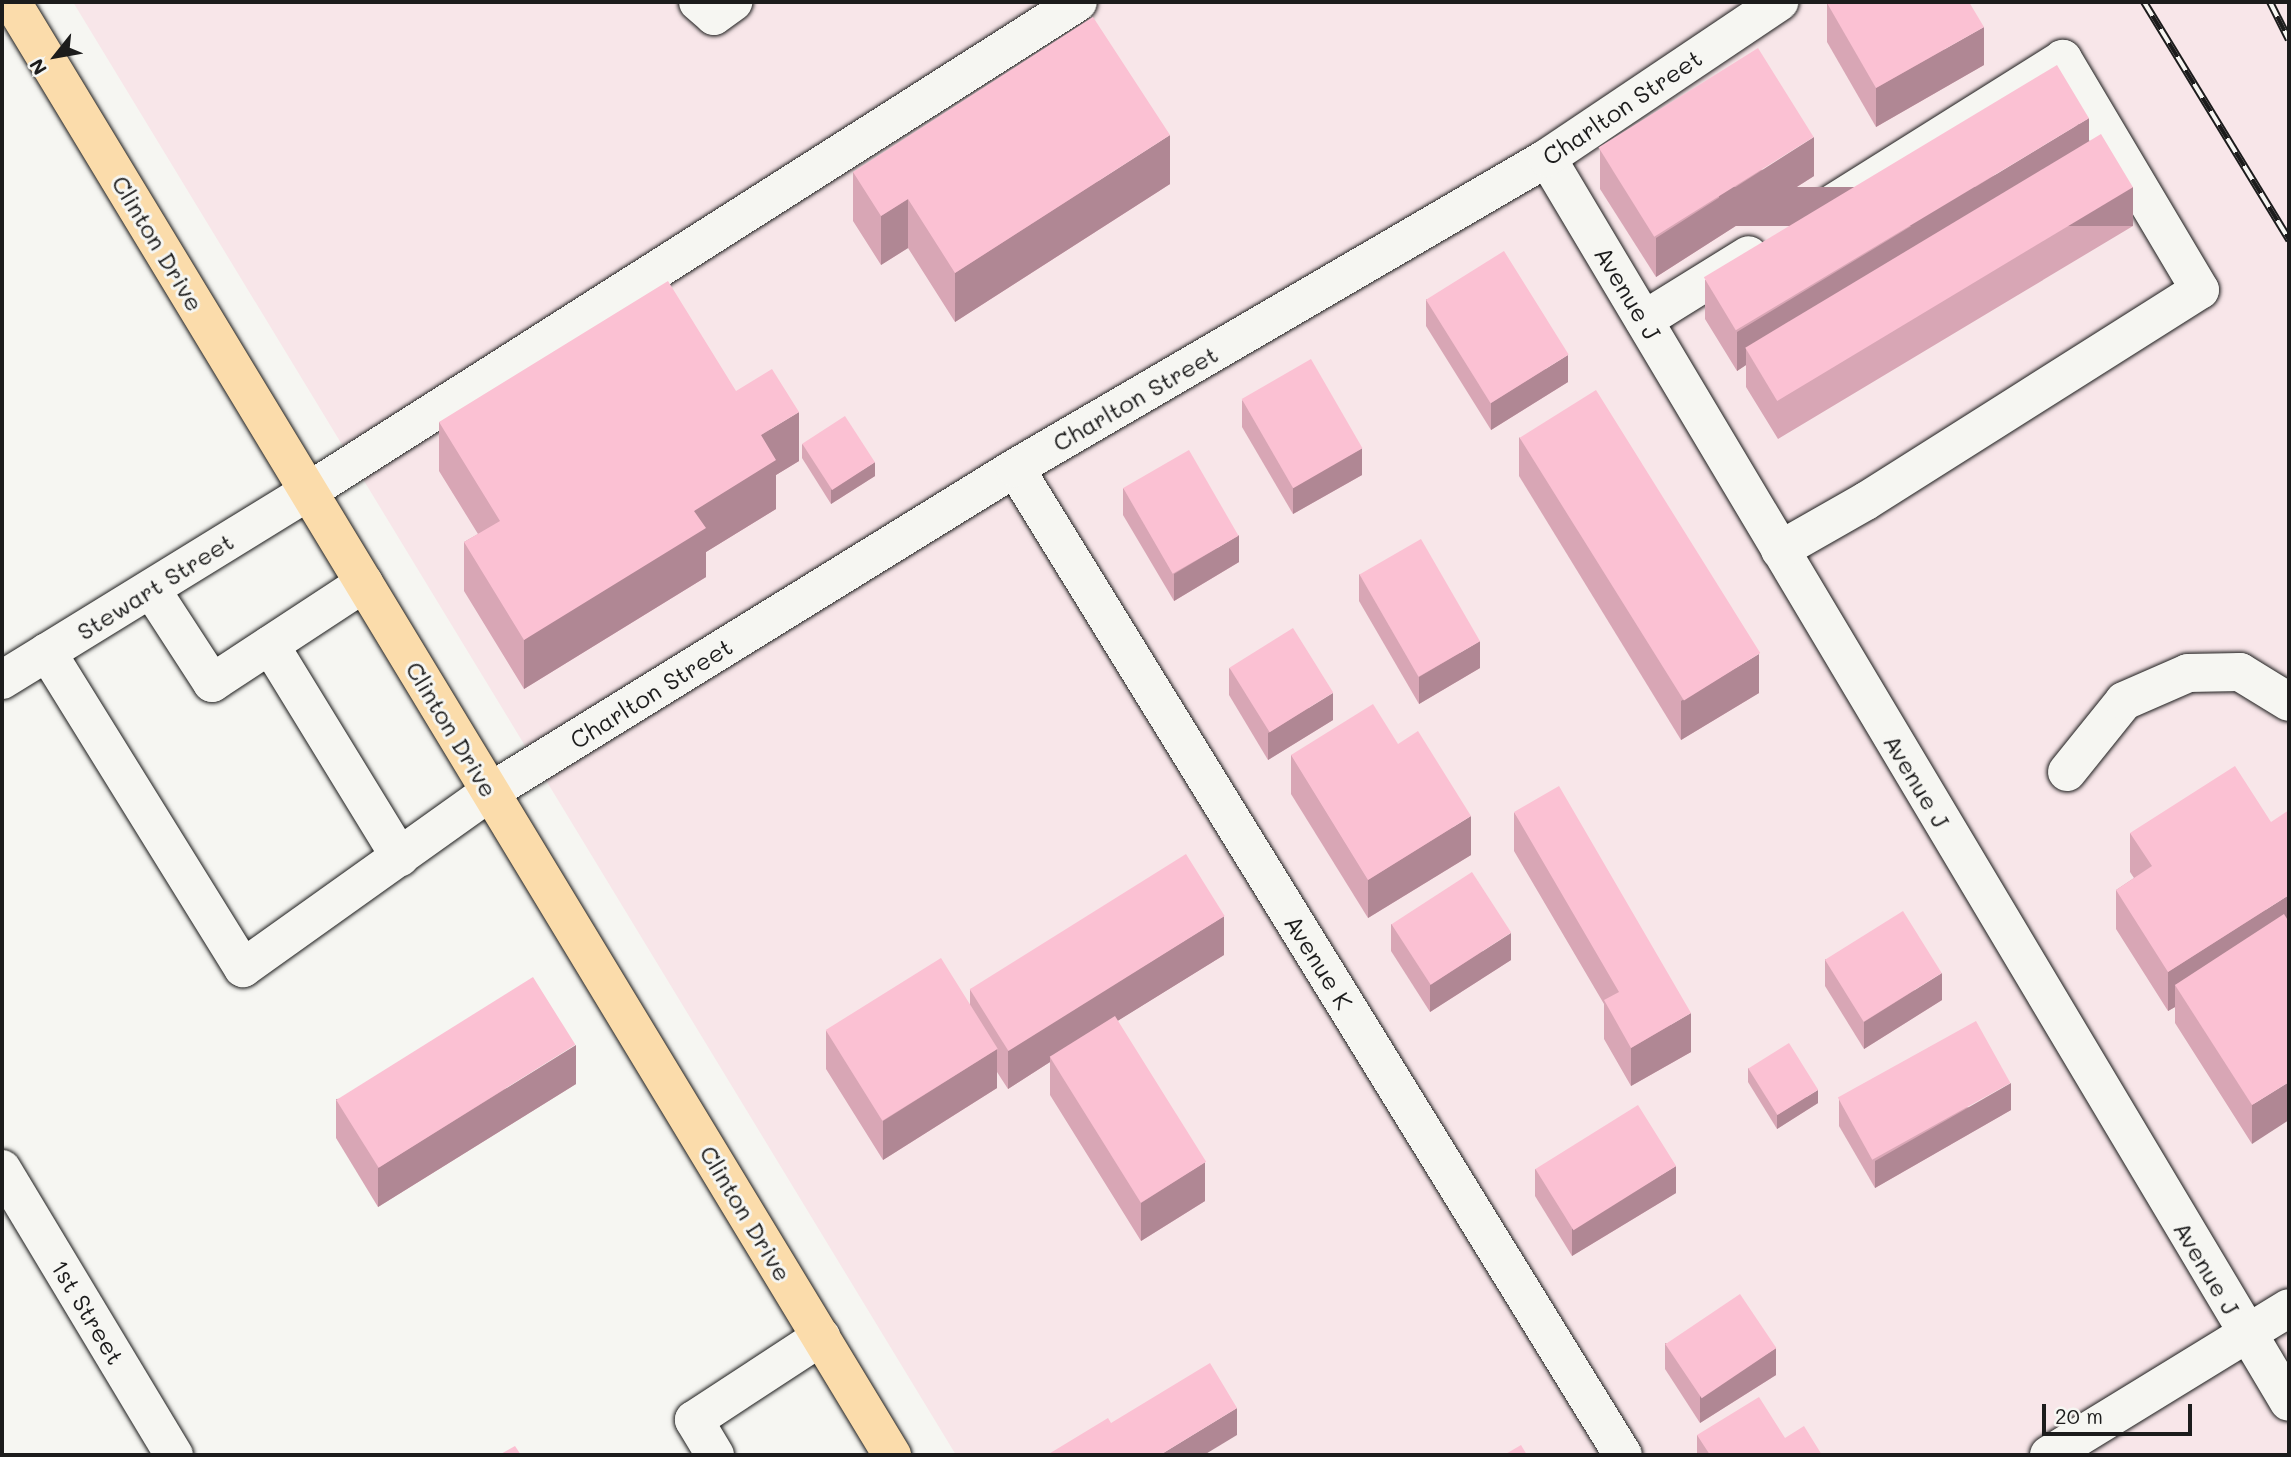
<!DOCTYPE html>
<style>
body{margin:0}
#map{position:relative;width:2291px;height:1457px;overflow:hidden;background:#f6f6f2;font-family:Mali,sans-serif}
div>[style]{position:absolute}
.built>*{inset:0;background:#f8e6e9}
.roads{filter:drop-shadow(0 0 2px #1c1c1c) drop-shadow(0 0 2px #1c1c1c)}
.minor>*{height:38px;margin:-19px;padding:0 19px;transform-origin:19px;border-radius:19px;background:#f6f6f2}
.major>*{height:38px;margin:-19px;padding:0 19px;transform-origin:19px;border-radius:19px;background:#fbdcab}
.rail>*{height:8px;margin-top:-4px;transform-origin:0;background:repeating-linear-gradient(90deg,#f6f6f2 0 16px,#1c1c1c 0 32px);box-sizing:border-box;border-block:2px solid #1c1c1c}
.wall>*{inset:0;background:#d8a6b5}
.shaded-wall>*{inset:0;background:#b08794;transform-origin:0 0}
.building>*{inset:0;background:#fbc1d3;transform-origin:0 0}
span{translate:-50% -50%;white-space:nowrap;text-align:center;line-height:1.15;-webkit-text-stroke:6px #f6f6f2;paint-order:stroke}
.street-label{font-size:24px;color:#1c1c1c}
.frame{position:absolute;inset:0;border:4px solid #1c1c1c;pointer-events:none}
.north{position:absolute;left:21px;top:21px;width:70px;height:70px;-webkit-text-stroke:5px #f6f6f2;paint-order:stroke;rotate:239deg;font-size:19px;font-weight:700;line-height:28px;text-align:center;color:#1c1c1c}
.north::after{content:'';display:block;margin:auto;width:24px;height:32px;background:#1c1c1c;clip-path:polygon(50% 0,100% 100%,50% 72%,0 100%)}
.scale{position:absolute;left:2042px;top:1404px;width:150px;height:32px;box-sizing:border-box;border:4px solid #1c1c1c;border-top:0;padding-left:9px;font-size:21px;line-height:24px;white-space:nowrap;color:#1c1c1c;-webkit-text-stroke:5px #f6f6f2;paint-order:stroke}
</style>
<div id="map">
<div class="built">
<div style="clip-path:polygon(73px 2px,2289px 2px,2289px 1455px,956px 1455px)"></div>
</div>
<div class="roads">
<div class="minor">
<div style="left:698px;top:2px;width:21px;rotate:41deg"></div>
<div style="left:714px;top:16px;width:24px;rotate:-36deg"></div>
<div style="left:1547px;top:158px;width:1448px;rotate:59.19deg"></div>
<div style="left:1644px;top:320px;width:123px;rotate:-31.8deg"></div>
<div style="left:1015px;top:468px;width:1159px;rotate:58.37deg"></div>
<div style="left:1780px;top:550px;width:99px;rotate:-29.7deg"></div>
<div style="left:1866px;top:501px;width:395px;rotate:-32.3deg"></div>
<div style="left:2200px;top:290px;width:269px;rotate:-120.7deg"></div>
<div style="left:2063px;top:59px;width:271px;rotate:147.9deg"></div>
<div style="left:151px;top:589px;width:112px;rotate:57deg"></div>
<div style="left:212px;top:683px;width:182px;rotate:-33.3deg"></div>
<div style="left:270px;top:645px;width:249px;rotate:58.5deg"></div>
<div style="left:47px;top:652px;width:372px;rotate:58.2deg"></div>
<div style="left:243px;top:968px;width:303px;rotate:-35.5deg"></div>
<div style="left:490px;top:792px;width:617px;rotate:-31.68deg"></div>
<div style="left:1015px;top:468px;width:616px;rotate:-30.23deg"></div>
<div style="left:1547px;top:158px;width:280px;rotate:-33.9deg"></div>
<div style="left:2px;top:680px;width:361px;rotate:-31.6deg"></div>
<div style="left:309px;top:491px;width:911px;rotate:-32.45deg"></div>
<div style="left:2067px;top:772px;width:91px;rotate:-51.2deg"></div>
<div style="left:2124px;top:701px;width:70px;rotate:-23.6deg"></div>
<div style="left:2188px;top:673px;width:52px;rotate:-1.1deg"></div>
<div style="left:2240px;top:672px;width:57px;rotate:31.5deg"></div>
<div style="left:2px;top:1169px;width:334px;rotate:59deg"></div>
<div style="left:715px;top:1455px;width:41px;rotate:-121deg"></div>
<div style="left:694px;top:1420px;width:152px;rotate:-33.2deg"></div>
<div style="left:2049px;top:1455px;width:281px;rotate:-31.5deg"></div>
</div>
<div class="major">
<div style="left:12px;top:2px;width:1699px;rotate:58.8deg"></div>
</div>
</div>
<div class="rail">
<div style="left:2144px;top:2px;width:279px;rotate:58.6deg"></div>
<div style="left:2270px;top:2px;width:42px;rotate:63.4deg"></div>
</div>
<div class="wall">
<div style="clip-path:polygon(1827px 3px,1984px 65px,1876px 127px,1827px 42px)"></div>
<div style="clip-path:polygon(2089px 141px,2133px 226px,1778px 439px,1746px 387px,1746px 365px,1737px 371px,1705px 319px,1705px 280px)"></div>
<div style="clip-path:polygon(1600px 150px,1814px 176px,1656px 277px,1600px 189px)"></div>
<div style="clip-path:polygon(853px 172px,1170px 184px,955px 322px,908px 248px,881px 265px,853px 221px)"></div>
<div style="clip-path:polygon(1426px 299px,1568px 382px,1491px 430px,1426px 326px)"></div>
<div style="clip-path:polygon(736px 391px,799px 461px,776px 475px,776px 509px,706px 552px,706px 577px,524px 689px,464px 591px,464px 542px,478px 534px,439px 471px,439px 422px)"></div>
<div style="clip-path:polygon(1242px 400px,1362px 475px,1293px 514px,1242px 427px)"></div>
<div style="clip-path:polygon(1519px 437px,1759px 693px,1681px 740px,1519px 476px)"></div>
<div style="clip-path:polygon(802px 444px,875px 476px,831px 504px,802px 458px)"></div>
<div style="clip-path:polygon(1123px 488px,1239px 562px,1174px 601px,1123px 515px)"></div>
<div style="clip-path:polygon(1359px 574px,1480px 668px,1419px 704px,1359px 601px)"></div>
<div style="clip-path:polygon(1229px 668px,1333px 720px,1268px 760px,1229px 695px)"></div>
<div style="clip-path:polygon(1398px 744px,1471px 855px,1368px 918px,1291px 794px,1291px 755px)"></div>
<div style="clip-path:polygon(1514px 812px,1691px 1052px,1631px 1086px,1604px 1039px,1604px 1004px,1514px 851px)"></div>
<div style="clip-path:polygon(2271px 822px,2252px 1144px,2175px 1023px,2175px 1007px,2168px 1011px,2116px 929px,2116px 890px,2134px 878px,2130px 872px,2130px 833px)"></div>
<div style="clip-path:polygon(1391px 924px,1511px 960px,1430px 1012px,1391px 951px)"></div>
<div style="clip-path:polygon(1224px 955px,1117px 1021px,1205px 1201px,1141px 1241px,1050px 1095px,1050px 1062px,1008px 1089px,997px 1072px,997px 1088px,883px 1160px,826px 1069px,826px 1031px,970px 1005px,970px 989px)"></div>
<div style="clip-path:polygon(1825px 959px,1942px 1000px,1864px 1049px,1825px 986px)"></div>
<div style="clip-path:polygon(1748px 1068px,1818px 1103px,1777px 1129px,1748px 1082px)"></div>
<div style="clip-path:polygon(576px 1084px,378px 1207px,336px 1138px,336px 1099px)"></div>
<div style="clip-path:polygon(1839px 1099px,2011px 1110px,1875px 1188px,1839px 1126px)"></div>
<div style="clip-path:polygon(1535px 1169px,1676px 1193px,1572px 1256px,1535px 1196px)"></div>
<div style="clip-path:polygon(1665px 1343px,1776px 1375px,1700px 1423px,1665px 1369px)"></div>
<div style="clip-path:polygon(1697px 1435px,1785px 1438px,1822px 1455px,1697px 1455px)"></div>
</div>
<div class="shaded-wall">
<div style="clip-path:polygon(1984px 27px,1984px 65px,1876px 127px,1876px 88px)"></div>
<div style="clip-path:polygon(2089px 118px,2089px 157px,1746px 348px,1746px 365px,1737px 371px,1737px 332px)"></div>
<div style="clip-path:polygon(1170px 135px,1170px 184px,955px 322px,955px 273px)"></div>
<div style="clip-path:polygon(1814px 137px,1814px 176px,1656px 277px,1656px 238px)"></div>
<div style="left:2133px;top:187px;width:39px;height:414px;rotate:90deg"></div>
<div style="clip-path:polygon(908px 199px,908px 248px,881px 265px,881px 216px)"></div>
<div style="clip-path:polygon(1568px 355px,1568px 382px,1491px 430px,1491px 403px)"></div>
<div style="clip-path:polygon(799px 412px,799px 461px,776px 475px,776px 509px,706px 552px,706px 577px,524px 689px,524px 640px,694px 511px,761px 435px)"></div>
<div style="clip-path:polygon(1362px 448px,1362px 475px,1293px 514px,1293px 487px)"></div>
<div style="clip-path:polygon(875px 462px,875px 476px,831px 504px,831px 490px)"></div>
<div style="clip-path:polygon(1239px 535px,1239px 562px,1174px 601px,1174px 574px)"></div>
<div style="clip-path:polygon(1480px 641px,1480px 668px,1419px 704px,1419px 677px)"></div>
<div style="clip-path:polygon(1759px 654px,1759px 693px,1681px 740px,1681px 701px)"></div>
<div style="clip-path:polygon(1333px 693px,1333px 720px,1268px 760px,1268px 733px)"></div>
<div style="clip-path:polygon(1471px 816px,1471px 855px,1368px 918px,1368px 880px)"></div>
<div style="clip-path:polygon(2289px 895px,2289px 934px,2175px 985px,2175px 1007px,2168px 1011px,2168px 972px)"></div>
<div style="clip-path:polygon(1224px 916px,1224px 955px,1053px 1061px,1050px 1057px,1050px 1062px,1008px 1089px,1008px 1050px)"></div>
<div style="clip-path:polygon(1511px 933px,1511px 960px,1430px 1012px,1430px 985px)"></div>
<div style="clip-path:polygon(1942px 973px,1942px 1000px,1864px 1049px,1864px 1022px)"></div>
<div style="clip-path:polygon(1691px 1013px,1691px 1052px,1631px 1086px,1631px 1048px)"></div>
<div style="clip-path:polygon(576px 1045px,576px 1084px,378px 1207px,378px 1168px)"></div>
<div style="clip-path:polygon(997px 1049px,997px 1088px,883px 1160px,883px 1121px)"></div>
<div style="clip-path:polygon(2289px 1082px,2289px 1120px,2252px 1144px,2252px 1105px)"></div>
<div style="clip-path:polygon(2011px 1083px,2011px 1110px,1875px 1188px,1875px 1161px)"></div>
<div style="clip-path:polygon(1818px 1090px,1818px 1103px,1777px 1129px,1777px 1115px)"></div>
<div style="clip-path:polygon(1205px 1162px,1205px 1201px,1141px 1241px,1141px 1203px)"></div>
<div style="clip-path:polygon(1676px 1166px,1676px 1193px,1572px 1256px,1572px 1229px)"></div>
<div style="clip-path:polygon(1776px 1348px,1776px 1375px,1700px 1423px,1700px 1396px)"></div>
<div style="clip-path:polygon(1237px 1408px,1237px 1435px,1204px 1455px,1160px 1455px)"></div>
</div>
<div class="building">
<div style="clip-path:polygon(1830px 2px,1969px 2px,1984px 27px,1876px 88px,1827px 3px)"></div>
<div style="clip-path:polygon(1093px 17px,1170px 135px,955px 273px,908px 199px,881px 216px,853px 172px)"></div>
<div style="left:1758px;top:48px;width:105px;height:188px;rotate:58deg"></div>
<div style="left:2057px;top:65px;width:62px;height:412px;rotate:59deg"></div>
<div style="left:2101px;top:134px;width:62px;height:415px;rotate:59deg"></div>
<div style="left:1504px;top:251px;width:122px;height:92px;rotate:58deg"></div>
<div style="clip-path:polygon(668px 281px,736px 391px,772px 369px,799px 412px,761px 435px,776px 460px,694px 511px,706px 528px,524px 640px,464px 542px,500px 521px,439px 422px)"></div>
<div style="left:1311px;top:359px;width:103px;height:80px;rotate:60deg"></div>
<div style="left:1596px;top:390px;width:310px;height:90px;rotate:58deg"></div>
<div style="left:845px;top:416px;width:55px;height:51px;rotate:57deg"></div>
<div style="left:1189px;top:450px;width:99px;height:76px;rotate:60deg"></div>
<div style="left:1421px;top:539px;width:118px;height:71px;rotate:60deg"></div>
<div style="left:1293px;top:628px;width:76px;height:75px;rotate:58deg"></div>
<div style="clip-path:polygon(1373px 704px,1398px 744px,1418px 731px,1471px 816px,1368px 880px,1291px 755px)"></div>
<div style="clip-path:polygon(2235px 766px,2271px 822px,2289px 810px,2289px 895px,2168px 972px,2116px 890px,2152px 866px,2130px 833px)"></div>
<div style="clip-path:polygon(1559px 786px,1691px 1013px,1631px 1048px,1604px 1000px,1619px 992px,1514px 812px)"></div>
<div style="left:1186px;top:854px;width:73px;height:255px;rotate:58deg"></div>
<div style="left:1472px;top:872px;width:72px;height:96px;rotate:57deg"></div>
<div style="left:1903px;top:911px;width:73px;height:92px;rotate:58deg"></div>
<div style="clip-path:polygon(2284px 914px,2289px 922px,2289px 1082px,2252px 1105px,2175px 985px)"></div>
<div style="left:941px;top:958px;width:107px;height:136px;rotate:58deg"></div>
<div style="left:533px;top:977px;width:80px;height:232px;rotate:58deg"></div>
<div style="left:1115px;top:1016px;width:172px;height:77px;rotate:58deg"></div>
<div style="left:1976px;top:1021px;width:71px;height:158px;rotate:61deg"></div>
<div style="left:1789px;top:1043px;width:55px;height:48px;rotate:58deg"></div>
<div style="left:1638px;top:1105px;width:72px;height:121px;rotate:58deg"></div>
<div style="left:1740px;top:1294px;width:65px;height:90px;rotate:56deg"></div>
<div style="clip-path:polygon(1210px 1363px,1237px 1408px,1160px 1455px,1047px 1455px,1108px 1418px,1111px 1423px)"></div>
<div style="clip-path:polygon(1759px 1397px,1785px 1438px,1804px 1426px,1822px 1455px,1710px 1455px,1697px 1435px)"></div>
<div style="clip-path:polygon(1521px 1445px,1527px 1455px,1504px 1455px)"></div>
<div style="clip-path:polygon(515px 1446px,521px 1455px,499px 1455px)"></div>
</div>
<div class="street-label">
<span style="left:1622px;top:107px;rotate:-34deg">Charlton Street</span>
<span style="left:158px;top:243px;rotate:59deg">Clinton Drive</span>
<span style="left:1628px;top:293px;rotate:59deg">Avenue J</span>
<span style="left:1135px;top:398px;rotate:-30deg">Charlton Street</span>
<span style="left:155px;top:586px;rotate:-32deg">Stewart Street</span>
<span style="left:651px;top:693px;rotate:-32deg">Charlton Street</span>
<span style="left:452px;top:729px;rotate:59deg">Clinton Drive</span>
<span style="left:1917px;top:781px;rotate:59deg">Avenue J</span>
<span style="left:1319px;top:962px;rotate:58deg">Avenue K</span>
<span style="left:746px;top:1213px;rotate:59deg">Clinton Drive</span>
<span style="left:2207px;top:1268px;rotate:59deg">Avenue J</span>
<span style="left:88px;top:1312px;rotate:59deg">1st Street</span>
</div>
<div class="frame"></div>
<div class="north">N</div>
<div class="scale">20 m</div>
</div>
